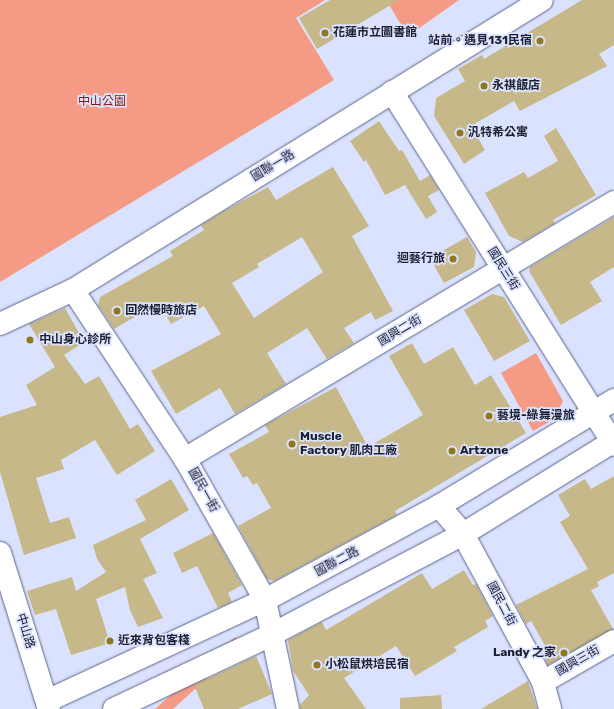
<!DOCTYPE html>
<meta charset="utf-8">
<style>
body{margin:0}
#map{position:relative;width:614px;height:709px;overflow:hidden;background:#dbe2fe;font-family:Rubik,"Noto Sans TC",sans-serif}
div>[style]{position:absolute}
.green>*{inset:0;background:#f59a85;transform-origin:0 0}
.building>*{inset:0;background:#c6b889}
.roads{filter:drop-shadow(0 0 1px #5b648c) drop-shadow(0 0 1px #5b648c)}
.minor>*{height:22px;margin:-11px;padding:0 11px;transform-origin:11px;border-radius:11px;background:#fff}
.dots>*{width:11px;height:11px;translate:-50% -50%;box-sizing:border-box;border:2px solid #dbe2fe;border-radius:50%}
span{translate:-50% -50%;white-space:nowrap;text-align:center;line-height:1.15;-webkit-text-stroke:3.5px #dbe2fe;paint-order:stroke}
.poi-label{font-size:12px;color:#1b1f2f;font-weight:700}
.left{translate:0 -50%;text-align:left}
.right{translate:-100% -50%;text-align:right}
.park-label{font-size:12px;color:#821f07}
.street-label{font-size:12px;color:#1b1f2f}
</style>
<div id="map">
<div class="green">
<div style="clip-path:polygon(0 0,325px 0,296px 18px,334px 80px,0 282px)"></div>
<div style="clip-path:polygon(386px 0,459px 0,408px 36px)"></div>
<div style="clip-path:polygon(536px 353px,563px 401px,554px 419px,533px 431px,501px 373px)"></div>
<div style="left:235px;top:637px;width:12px;height:159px;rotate:48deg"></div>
</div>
<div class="building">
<div style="clip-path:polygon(330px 0,399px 0,317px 49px,299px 18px)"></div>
<div style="clip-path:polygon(582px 0,614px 0,614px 45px,599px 54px,607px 66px,520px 111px,514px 101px,471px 126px,485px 150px,464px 164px,434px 116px,436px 98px,465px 81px,458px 69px,482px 55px,484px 59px)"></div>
<div style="clip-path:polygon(379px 121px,399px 151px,402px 150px,420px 181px,430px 175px,439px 190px,428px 196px,437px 212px,426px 219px,405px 185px,385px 195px,366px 160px,364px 162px,350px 141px)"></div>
<div style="clip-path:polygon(556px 128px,596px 195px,553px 220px,555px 223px,523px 242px,509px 236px,485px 193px,524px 172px,528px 178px,558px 161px,544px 136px)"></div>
<div style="clip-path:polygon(evenodd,333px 167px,369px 226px,352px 236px,393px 311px,375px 320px,371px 312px,344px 328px,354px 343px,327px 359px,307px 328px,267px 353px,286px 384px,235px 414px,220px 388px,176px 414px,151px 371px,221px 334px,204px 306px,171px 324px,159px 303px,114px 329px,98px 305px,100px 297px,173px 256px,170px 251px,204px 230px,201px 225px,224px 211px,268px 187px,276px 200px,333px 167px,302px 237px,323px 272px,254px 318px,232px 283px,259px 267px,257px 264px,302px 237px)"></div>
<div style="clip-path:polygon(614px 217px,614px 267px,590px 282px,602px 301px,561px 325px,529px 271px,530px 267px)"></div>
<div style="clip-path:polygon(467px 237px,476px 252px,474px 267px,444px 283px,430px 258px)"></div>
<div style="clip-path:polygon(492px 294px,504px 297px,530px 341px,494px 361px,464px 310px)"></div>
<div style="clip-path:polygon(65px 308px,84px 342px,64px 355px,85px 384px,99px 376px,130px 429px,138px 424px,155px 451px,117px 475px,95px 440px,61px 460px,64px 469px,36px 478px,50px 523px,69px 517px,76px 538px,24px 555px,0 472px,0 417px,37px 405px,26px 385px,55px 367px,29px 324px)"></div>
<div style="clip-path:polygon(412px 343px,424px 364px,453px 347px,475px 385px,491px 375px,526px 433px,395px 511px,397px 515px,274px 581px,267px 579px,238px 526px,271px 508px,257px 483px,253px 485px,247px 476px,243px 478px,229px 454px,269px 432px,265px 425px,336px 387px,368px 447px,423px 415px,389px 356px)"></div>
<div style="clip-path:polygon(614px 476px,614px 573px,597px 582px,599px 586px,591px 590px,613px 629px,548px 665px,545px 659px,551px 656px,531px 621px,526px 624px,516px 605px,588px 569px,560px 522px,570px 516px,558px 495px,585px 479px,591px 489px)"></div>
<div style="clip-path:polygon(171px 479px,189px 510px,140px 539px,157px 573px,143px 579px,163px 618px,138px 627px,130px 610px,125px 587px,96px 599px,110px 643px,71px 655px,56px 609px,35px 615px,27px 591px,72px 577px,76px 591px,106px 572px,97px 559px,93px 545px,146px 520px,135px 500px)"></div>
<div style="clip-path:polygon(213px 533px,242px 585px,228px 593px,232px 602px,218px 608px,197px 566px,182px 573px,173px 553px)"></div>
<div style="clip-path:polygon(464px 570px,473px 585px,476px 584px,493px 616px,485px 621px,488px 627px,454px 647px,457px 651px,415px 676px,396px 646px,344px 678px,366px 709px,300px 709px,300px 705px,309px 695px,293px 671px,288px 640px,322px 622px,326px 630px,422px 573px,432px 589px)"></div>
<div style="clip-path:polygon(256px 656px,272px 694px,238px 709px,204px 709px,194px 685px)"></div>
<div style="clip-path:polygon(528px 681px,537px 709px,481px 709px)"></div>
<div style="clip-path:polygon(441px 695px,442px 709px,400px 709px,400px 698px)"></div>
</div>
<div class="roads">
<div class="minor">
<div style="left:392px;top:92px;width:417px;rotate:57.8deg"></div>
<div style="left:73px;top:290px;width:203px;rotate:56.5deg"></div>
<div style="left:185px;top:459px;width:162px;rotate:60.4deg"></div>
<div style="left:265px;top:600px;width:111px;rotate:78.1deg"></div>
<div style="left:0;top:324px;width:81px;rotate:-25deg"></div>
<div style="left:73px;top:290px;width:551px;rotate:-31.73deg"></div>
<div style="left:185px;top:459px;width:500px;rotate:-30.92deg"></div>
<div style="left:439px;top:506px;width:37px;rotate:49deg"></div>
<div style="left:463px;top:534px;width:168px;rotate:61.6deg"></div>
<div style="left:543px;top:682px;width:28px;rotate:75deg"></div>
<div style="left:0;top:553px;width:164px;rotate:72.6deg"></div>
<div style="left:543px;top:682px;width:82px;rotate:-30deg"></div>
<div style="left:47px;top:701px;width:240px;rotate:-24.9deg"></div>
<div style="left:265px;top:600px;width:198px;rotate:-28.4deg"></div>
<div style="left:439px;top:506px;width:205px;rotate:-31.2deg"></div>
<div style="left:114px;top:709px;width:174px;rotate:-25.2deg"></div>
<div style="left:271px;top:635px;width:217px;rotate:-27.7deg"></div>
<div style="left:463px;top:534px;width:177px;rotate:-31.6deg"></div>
</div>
</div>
<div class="dots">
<div style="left:325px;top:33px;background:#8f781d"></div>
<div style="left:540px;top:41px;background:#8f781d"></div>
<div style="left:484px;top:86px;background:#8f781d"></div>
<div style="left:460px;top:133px;background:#8f781d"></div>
<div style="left:453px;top:259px;background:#8f781d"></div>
<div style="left:117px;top:311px;background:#8f781d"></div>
<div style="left:30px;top:340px;background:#8f781d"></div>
<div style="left:489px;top:416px;background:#8f781d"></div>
<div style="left:292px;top:444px;background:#8f781d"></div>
<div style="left:452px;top:451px;background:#8f781d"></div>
<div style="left:110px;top:641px;background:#8f781d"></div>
<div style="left:564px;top:653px;background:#8f781d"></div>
<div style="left:317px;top:665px;background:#8f781d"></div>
</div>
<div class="poi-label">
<span class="left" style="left:333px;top:33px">花蓮市立圖書館</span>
<span class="right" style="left:532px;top:41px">站前。遇見131民宿</span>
<span class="left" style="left:492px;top:86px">永祺飯店</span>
<span class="left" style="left:468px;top:133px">汎特希公寓</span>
<span class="right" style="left:445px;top:259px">迴藝行旅</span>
<span class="left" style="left:125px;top:311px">回然慢時旅店</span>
<span class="left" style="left:39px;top:340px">中山身心診所</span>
<span class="left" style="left:497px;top:416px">藝境-綠舞漫旅</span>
<span class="left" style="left:300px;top:444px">Muscle<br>Factory 肌肉工廠</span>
<span class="left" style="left:460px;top:451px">Artzone</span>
<span class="left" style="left:118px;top:641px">近來背包客棧</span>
<span class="right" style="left:556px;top:653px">Landy 之家</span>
<span class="left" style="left:325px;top:665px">小松鼠烘培民宿</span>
</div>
<div class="park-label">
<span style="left:102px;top:102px">中山公園</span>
</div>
<div class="street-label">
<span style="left:273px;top:166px;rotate:-31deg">國聯一路</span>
<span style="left:503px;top:269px;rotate:58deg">國民三街</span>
<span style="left:400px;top:331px;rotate:-31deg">國興二街</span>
<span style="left:203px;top:490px;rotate:61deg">國民一街</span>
<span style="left:337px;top:562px;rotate:-28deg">國聯二路</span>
<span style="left:501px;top:604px;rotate:62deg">國民二街</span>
<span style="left:25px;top:631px;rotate:73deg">中山路</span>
<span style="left:578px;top:661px;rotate:-30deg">國興三街</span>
</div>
</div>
